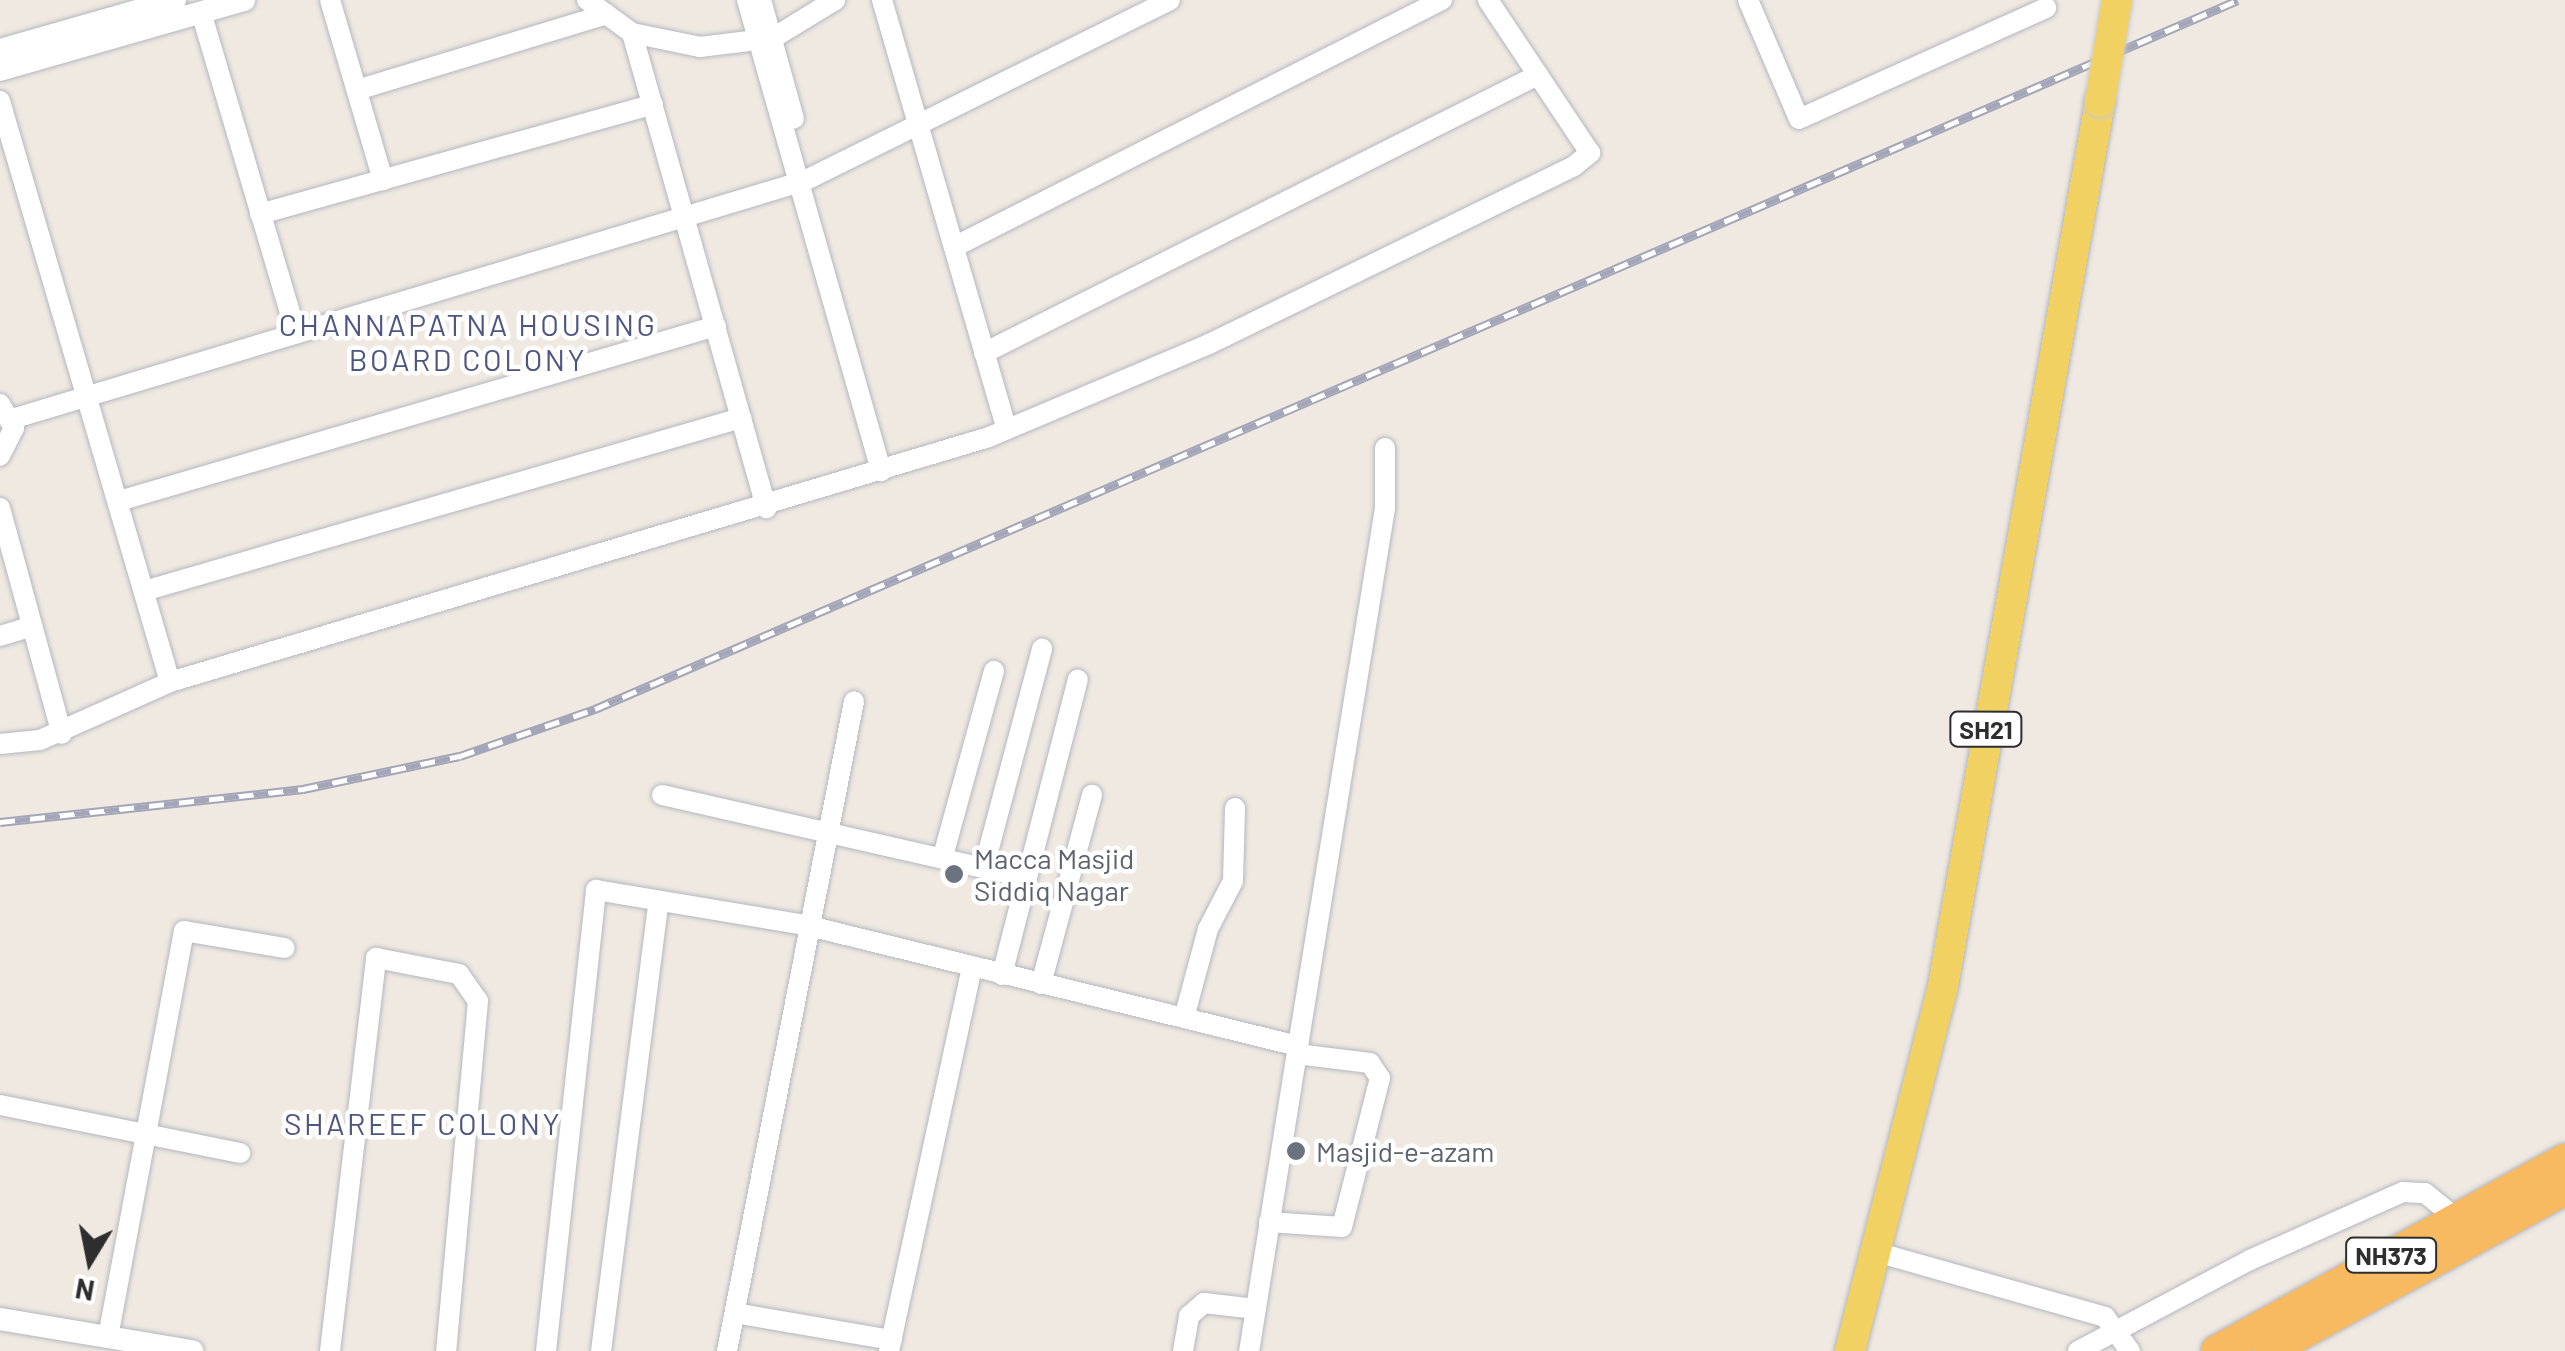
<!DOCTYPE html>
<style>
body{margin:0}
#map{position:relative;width:2565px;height:1351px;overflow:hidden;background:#efe9e1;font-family:Barlow,sans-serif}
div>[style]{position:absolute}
.roads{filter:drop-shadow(0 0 2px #b4b7c1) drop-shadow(0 0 2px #b4b7c1)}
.minor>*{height:20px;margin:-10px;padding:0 10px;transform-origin:10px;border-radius:10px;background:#fff}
.tertiary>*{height:22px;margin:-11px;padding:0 11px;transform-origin:11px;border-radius:11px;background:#fff}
.primary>*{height:30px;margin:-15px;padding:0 15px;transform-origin:15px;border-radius:15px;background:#f2d163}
.trunk>*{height:32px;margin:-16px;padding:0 16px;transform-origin:16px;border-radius:16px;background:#f8ba60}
.rail>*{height:9px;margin-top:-4.5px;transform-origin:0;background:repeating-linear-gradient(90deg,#fff 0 15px,#a3a6b8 0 30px);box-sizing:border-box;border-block:2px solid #a3a6b8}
.bridges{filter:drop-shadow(0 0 2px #c9c9c9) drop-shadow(0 0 2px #c9c9c9)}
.primary-bridge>*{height:30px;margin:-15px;padding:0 15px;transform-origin:15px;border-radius:15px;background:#f2d163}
.dots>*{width:28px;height:28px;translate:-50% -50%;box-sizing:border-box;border:5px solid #fff;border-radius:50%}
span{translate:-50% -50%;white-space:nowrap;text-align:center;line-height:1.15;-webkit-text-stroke:9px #fff;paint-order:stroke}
.shield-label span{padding:2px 8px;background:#fff;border:2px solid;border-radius:8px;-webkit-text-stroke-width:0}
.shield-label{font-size:25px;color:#2e2e2e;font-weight:700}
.worship-label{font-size:28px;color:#5b616d}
.left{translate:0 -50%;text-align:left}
.neighbourhood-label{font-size:30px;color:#4d5680;letter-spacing:2.5px}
.north{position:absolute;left:40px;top:1211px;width:100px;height:100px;-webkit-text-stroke:8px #fff;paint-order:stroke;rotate:190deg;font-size:28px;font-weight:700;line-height:40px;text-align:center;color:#2e2e2e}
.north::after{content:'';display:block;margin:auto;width:35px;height:45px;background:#2e2e2e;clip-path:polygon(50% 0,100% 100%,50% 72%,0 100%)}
</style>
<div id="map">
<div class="roads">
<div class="minor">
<div style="left:330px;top:0;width:188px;rotate:73.6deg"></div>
<div style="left:587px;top:0;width:56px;rotate:36.3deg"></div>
<div style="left:632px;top:33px;width:69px;rotate:11.6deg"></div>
<div style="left:700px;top:47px;width:74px;rotate:-7deg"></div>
<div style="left:773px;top:38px;width:73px;rotate:-31.5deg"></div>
<div style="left:747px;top:0;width:490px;rotate:74.1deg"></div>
<div style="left:761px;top:0;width:123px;rotate:74.5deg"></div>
<div style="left:882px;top:0;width:447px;rotate:73.8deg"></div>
<div style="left:1748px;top:0;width:129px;rotate:66.8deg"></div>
<div style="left:1799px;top:119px;width:271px;rotate:-24.2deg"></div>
<div style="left:201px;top:12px;width:335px;rotate:73.5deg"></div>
<div style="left:632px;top:33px;width:494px;rotate:74.2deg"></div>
<div style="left:357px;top:90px;width:261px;rotate:-16.9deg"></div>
<div style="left:0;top:101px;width:605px;rotate:73.69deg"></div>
<div style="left:260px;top:214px;width:408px;rotate:-15.6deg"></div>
<div style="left:954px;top:247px;width:547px;rotate:-26.85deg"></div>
<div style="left:984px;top:353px;width:620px;rotate:-26.65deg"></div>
<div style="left:0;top:404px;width:28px;rotate:60deg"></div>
<div style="left:14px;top:428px;width:31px;rotate:117deg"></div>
<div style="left:12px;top:419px;width:827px;rotate:-16.73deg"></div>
<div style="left:804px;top:181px;width:408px;rotate:-26.3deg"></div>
<div style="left:119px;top:501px;width:622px;rotate:-16.34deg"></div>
<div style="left:0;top:508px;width:234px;rotate:74.7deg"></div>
<div style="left:144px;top:591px;width:622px;rotate:-16.16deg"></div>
<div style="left:0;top:636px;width:34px;rotate:-17deg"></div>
<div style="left:0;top:744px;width:40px;rotate:-5.7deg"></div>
<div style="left:40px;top:740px;width:142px;rotate:-24deg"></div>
<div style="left:170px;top:682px;width:855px;rotate:-16.65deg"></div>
<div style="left:989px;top:437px;width:237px;rotate:-22.9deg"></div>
<div style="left:1207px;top:345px;width:408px;rotate:-26deg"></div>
<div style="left:1574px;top:166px;width:21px;rotate:-39deg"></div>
<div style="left:1590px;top:153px;width:184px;rotate:-123.7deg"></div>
<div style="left:662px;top:795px;width:369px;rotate:12.8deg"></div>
<div style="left:943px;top:856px;width:192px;rotate:-74.6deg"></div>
<div style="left:984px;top:867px;width:226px;rotate:-75.1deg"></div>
<div style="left:1002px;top:975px;width:305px;rotate:-75.6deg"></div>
<div style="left:1041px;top:984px;width:196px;rotate:-74.9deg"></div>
<div style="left:1184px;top:1018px;width:92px;rotate:-74.9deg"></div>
<div style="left:1208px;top:929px;width:54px;rotate:-62.5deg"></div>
<div style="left:1233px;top:881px;width:73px;rotate:-88.4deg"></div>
<div style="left:1298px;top:1046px;width:545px;rotate:-80.81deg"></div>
<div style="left:1385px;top:508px;width:60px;rotate:-90deg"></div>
<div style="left:0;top:1105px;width:245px;rotate:11.3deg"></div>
<div style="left:1269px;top:1222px;width:73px;rotate:3.9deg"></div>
<div style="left:1342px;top:1227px;width:154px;rotate:-75.7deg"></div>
<div style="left:1380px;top:1078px;width:18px;rotate:-124deg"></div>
<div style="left:1370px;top:1063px;width:74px;rotate:-173deg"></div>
<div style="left:1876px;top:1252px;width:238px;rotate:15.8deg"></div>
<div style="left:2105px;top:1317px;width:42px;rotate:53.7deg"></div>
<div style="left:735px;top:1313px;width:159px;rotate:9.8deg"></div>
<div style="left:108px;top:1337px;width:413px;rotate:-79.4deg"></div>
<div style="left:184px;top:931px;width:102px;rotate:9.6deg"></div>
<div style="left:330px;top:1351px;width:396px;rotate:-83.3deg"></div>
<div style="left:376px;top:958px;width:85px;rotate:10.9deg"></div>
<div style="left:459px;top:974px;width:33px;rotate:55deg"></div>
<div style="left:478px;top:1001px;width:351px;rotate:95.2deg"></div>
<div style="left:546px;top:1351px;width:464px;rotate:-83.8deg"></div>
<div style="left:596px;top:890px;width:212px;rotate:9.5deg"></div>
<div style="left:805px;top:925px;width:508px;rotate:13.79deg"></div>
<div style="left:1298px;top:1046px;width:309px;rotate:99.1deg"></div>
<div style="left:601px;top:1351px;width:454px;rotate:-82.7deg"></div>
<div style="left:727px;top:1351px;width:662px;rotate:-78.94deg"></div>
<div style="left:889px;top:1351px;width:392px;rotate:-77.8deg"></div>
<div style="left:1183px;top:1351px;width:36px;rotate:-80deg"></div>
<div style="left:1189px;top:1316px;width:20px;rotate:-41deg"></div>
<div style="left:1204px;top:1303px;width:52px;rotate:6.6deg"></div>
<div style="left:2078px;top:1351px;width:195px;rotate:-27.9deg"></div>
<div style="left:2250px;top:1260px;width:167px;rotate:-24deg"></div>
<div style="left:2403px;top:1192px;width:22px;rotate:3deg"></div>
<div style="left:2425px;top:1193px;width:41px;rotate:39.1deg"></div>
</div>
<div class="tertiary">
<div style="left:0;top:50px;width:182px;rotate:-15.9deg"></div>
<div style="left:0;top:70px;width:254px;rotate:-16deg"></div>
<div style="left:0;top:1319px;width:195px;rotate:9.5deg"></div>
</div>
<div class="primary">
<div style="left:1850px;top:1351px;width:377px;rotate:-75.7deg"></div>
<div style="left:1943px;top:986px;width:898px;rotate:-79.93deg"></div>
</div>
<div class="trunk">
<div style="left:2217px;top:1351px;width:397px;rotate:-28.8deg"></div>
<div style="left:2269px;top:1351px;width:337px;rotate:-28.7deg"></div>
</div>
</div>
<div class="rail">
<div style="left:0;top:822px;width:305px;rotate:-6.2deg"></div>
<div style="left:303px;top:789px;width:160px;rotate:-11.9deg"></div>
<div style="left:460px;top:756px;width:143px;rotate:-19.2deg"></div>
<div style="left:595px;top:709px;width:1789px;rotate:-23.34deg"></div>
</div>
<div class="bridges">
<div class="primary-bridge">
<div style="left:2100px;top:102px;width:103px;rotate:-80.5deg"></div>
</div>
</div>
<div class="dots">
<div style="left:954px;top:874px;background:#6b7280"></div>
<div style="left:1296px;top:1151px;background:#6b7280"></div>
</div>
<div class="shield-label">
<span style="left:1986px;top:729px">SH21</span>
<span style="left:2391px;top:1255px">NH373</span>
</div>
<div class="worship-label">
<span class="left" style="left:974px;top:874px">Macca Masjid<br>Siddiq Nagar</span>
<span class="left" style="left:1316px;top:1151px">Masjid-e-azam</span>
</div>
<div class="neighbourhood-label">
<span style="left:468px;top:341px">CHANNAPATNA HOUSING<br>BOARD COLONY</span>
<span style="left:423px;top:1123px">SHAREEF COLONY</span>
</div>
<div class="north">N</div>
</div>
